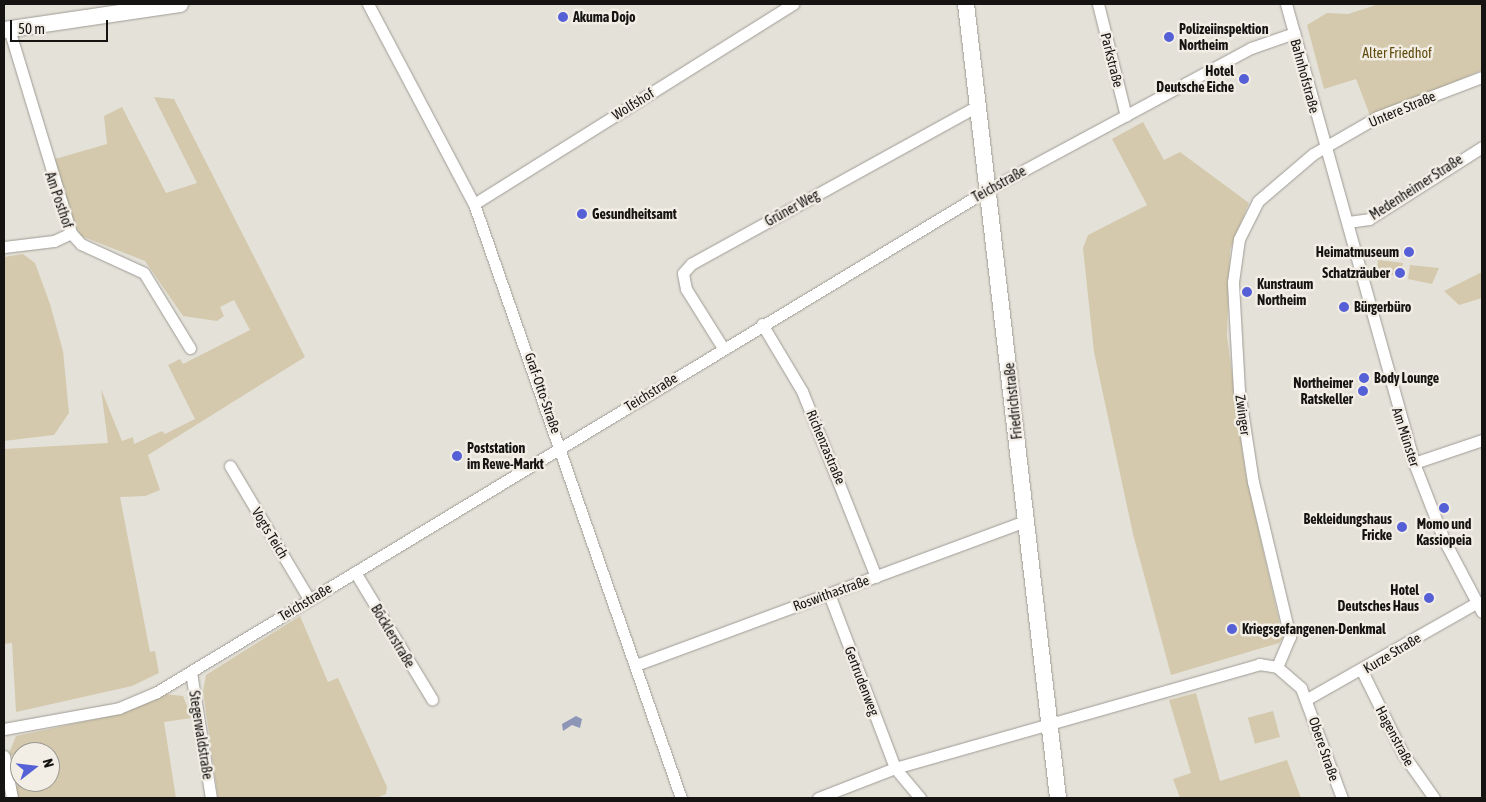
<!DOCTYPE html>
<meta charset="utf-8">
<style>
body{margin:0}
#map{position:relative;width:1486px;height:802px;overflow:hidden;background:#e4e1d9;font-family:"Asap Condensed",sans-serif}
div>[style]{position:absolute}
.green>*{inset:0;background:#d4c9ac;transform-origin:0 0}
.water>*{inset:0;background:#8e96b8}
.roads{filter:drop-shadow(0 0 1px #9e9b94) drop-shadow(0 0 1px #9e9b94)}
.street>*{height:11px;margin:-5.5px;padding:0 5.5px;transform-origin:5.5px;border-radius:5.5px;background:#fff}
.secondary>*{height:16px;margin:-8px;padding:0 8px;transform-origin:8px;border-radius:8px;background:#fff}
.dots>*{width:14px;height:14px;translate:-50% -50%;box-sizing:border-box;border:2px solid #f2eee6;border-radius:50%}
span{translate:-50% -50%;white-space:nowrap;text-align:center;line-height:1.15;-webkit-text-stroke:5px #f2eee6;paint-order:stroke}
.poi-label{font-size:14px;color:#161412;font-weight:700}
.left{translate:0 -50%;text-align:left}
.right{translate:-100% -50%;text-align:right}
.park-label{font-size:14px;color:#604c0d}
.street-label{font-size:14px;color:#161412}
.frame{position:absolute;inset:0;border:5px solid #161412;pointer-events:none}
.north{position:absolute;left:10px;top:742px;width:50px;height:50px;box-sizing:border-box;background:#f2eee6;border:1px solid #9a9791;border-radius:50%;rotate:74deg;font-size:14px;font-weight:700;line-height:20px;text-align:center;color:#161412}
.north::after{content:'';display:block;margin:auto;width:18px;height:22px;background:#5560d7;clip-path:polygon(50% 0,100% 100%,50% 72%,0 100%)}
.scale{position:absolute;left:10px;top:20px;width:98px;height:22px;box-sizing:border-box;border:2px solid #161412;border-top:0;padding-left:6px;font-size:15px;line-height:18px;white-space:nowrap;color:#161412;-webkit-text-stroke:4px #f2eee6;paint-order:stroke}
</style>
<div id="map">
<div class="green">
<div style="clip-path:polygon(1379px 4px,1482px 4px,1482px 70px,1371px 118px,1356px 79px,1324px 89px,1307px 25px,1327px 13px,1348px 14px)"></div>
<div style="clip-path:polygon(154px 97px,174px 99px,305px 357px,148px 455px,160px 490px,145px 496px,120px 497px,150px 652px,155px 651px,159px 673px,132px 686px,16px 712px,12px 643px,4px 644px,4px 449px,108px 443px,101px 389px,122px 441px,133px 437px,134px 444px,162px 431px,165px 434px,195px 419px,168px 365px,180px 359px,183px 364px,250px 330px,234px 300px,220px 307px,224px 316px,217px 321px,183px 316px,145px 261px,81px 236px,71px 218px,55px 159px,107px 144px,104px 116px,122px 107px,166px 193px,197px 183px)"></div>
<div style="clip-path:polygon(1143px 122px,1164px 160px,1180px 152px,1249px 203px,1230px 250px,1227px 336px,1245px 471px,1283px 638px,1279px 643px,1171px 675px,1133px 534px,1094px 352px,1083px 248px,1088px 235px,1147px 205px,1112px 139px)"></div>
<div style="clip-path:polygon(23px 254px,35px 263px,50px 304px,63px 351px,69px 413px,54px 435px,4px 441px,4px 257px)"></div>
<div style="clip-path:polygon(1378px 260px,1403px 263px,1400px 277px,1377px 270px)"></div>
<div style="clip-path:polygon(1410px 265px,1439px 268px,1432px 284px,1408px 279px)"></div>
<div style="clip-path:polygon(1482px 272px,1482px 298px,1459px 305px,1444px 291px)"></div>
<div style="clip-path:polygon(300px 616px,328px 682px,338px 678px,387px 787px,386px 794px,376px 798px,218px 798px,203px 691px,206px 675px)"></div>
<div style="clip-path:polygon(1196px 693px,1220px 781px,1287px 760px,1301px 798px,1180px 798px,1173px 779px,1191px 773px,1169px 700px)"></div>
<div style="clip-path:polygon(164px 694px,183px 696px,192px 718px,164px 722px,176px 798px,17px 798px,14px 786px,50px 782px,50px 752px,8px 756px,16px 736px,120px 714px)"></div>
<div style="left:1273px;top:711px;width:27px;height:26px;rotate:75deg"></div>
</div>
<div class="water">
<div style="clip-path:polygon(576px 716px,582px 719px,580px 728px,572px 725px,563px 731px,562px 724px)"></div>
</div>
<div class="roads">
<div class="street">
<div style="left:368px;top:4px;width:226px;rotate:62.1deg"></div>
<div style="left:474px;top:204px;width:629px;rotate:70.79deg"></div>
<div style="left:1098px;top:4px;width:115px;rotate:76deg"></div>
<div style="left:1286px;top:4px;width:477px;rotate:74.4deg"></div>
<div style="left:1414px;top:463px;width:83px;rotate:68.7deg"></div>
<div style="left:1444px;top:540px;width:81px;rotate:62.2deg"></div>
<div style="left:9px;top:29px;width:213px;rotate:73.1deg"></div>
<div style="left:71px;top:233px;width:15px;rotate:48deg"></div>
<div style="left:81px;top:244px;width:69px;rotate:24.7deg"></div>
<div style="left:144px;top:273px;width:88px;rotate:58.5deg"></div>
<div style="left:474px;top:204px;width:377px;rotate:-32.1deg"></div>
<div style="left:1348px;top:222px;width:21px;rotate:-8deg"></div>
<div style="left:1369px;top:219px;width:134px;rotate:-32.5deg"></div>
<div style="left:4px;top:247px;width:50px;rotate:-6.8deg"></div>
<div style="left:54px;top:241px;width:19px;rotate:-25deg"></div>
<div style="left:762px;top:324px;width:78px;rotate:59.2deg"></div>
<div style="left:802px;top:391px;width:200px;rotate:68.3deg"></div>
<div style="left:723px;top:348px;width:70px;rotate:-122.1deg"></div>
<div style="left:686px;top:289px;width:16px;rotate:-101deg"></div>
<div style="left:683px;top:273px;width:12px;rotate:-48deg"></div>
<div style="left:691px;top:264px;width:329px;rotate:-28.9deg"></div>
<div style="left:1414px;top:463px;width:72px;rotate:-18.7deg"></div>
<div style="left:230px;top:466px;width:155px;rotate:59.3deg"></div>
<div style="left:355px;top:572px;width:149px;rotate:58.8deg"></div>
<div style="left:829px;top:594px;width:186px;rotate:69.2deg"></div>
<div style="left:895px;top:768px;width:39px;rotate:50deg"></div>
<div style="left:636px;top:665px;width:416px;rotate:-20.3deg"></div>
<div style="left:1277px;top:667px;width:33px;rotate:-67deg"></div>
<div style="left:1290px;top:637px;width:159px;rotate:-103.4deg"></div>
<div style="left:1253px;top:482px;width:92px;rotate:-98.7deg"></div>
<div style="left:1239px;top:391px;width:109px;rotate:-93.2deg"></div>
<div style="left:1233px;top:282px;width:43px;rotate:-82.1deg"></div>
<div style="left:1239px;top:239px;width:42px;rotate:-63.4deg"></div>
<div style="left:1258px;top:201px;width:72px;rotate:-40.5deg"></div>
<div style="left:1313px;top:154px;width:74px;rotate:-30deg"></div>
<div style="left:1377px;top:117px;width:112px;rotate:-20.9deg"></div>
<div style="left:1362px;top:671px;width:93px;rotate:63.7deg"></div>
<div style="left:1403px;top:754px;width:54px;rotate:54.8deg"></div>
<div style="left:191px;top:672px;width:128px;rotate:81deg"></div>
<div style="left:1307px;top:699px;width:194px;rotate:-29.6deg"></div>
<div style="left:4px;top:729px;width:117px;rotate:-10.3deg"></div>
<div style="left:119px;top:708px;width:41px;rotate:-22.8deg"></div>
<div style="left:157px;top:692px;width:972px;rotate:-31.16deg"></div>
<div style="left:989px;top:189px;width:298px;rotate:-28.3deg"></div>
<div style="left:1251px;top:48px;width:46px;rotate:-19.2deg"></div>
<div style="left:4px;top:756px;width:43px;rotate:79.2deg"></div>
<div style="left:818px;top:798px;width:83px;rotate:-21.3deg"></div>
<div style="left:895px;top:768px;width:379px;rotate:-15.9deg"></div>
<div style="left:1259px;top:664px;width:18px;rotate:9deg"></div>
<div style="left:1277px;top:667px;width:32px;rotate:41deg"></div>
<div style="left:1301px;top:688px;width:117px;rotate:69.6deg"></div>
</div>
<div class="secondary">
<div style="left:966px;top:4px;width:799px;rotate:83.39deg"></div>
<div style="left:4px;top:30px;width:178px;rotate:-8.4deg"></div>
</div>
</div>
<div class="dots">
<div style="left:563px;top:17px;background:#5560d7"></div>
<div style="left:1169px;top:37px;background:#5560d7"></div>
<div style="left:1244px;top:79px;background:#5560d7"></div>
<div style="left:582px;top:214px;background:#5560d7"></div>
<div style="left:1409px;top:252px;background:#5560d7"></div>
<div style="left:1400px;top:273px;background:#5560d7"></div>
<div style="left:1247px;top:292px;background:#5560d7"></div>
<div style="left:1344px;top:307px;background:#5560d7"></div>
<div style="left:1364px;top:378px;background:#5560d7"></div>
<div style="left:1363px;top:391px;background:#5560d7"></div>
<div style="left:457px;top:456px;background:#5560d7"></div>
<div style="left:1444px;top:508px;background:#5560d7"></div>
<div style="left:1402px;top:527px;background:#5560d7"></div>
<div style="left:1429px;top:598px;background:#5560d7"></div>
<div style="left:1232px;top:629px;background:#5560d7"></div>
</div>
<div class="poi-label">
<span class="left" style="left:573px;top:17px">Akuma Dojo</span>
<span class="left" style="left:1179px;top:37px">Polizeiinspektion<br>Northeim</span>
<span class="right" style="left:1234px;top:79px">Hotel<br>Deutsche Eiche</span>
<span class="left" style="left:592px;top:214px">Gesundheitsamt</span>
<span class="right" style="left:1399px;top:252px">Heimatmuseum</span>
<span class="right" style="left:1390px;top:273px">Schatzräuber</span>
<span class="left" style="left:1257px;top:292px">Kunstraum<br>Northeim</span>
<span class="left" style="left:1354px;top:307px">Bürgerbüro</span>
<span class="left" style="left:1374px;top:378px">Body Lounge</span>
<span class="right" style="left:1353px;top:391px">Northeimer<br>Ratskeller</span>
<span class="left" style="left:467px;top:456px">Poststation<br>im Rewe-Markt</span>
<span class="right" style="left:1392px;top:527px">Bekleidungshaus<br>Fricke</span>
<span style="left:1444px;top:532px">Momo und<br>Kassiopeia</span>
<span class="right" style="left:1419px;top:598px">Hotel<br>Deutsches Haus</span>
<span class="left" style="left:1242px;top:629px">Kriegsgefangenen-Denkmal</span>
</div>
<div class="park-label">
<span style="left:1397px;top:53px">Alter Friedhof</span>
</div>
<div class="street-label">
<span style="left:1112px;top:60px;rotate:76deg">Parkstraße</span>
<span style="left:1305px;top:76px;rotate:75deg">Bahnhofstraße</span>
<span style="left:633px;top:104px;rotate:-32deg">Wolfshof</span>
<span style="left:1402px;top:109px;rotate:-23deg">Untere Straße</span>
<span style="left:999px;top:184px;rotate:-29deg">Teichstraße</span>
<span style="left:1416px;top:187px;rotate:-33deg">Medenheimer Straße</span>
<span style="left:59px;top:200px;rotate:71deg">Am Posthof</span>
<span style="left:792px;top:208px;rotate:-29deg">Grüner Weg</span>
<span style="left:651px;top:392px;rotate:-32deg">Teichstraße</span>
<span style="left:543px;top:393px;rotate:71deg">Graf-Otto-Straße</span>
<span style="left:1013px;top:401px;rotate:-96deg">Friedrichstraße</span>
<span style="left:1243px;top:415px;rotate:82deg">Zwinger</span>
<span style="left:1406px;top:437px;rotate:72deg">Am Münster</span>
<span style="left:826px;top:447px;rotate:67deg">Richenzastraße</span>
<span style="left:270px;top:533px;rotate:59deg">Vogts Teich</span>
<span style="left:831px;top:593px;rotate:-20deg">Roswithastraße</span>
<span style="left:305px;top:602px;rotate:-31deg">Teichstraße</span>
<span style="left:393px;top:636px;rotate:59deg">Böcklerstraße</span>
<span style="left:1392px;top:653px;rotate:-31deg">Kurze Straße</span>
<span style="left:862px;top:681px;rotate:69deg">Gertrudenweg</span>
<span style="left:201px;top:735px;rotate:81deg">Stegerwaldstraße</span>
<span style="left:1395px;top:736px;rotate:62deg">Hagenstraße</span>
<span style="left:1324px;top:749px;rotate:71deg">Obere Straße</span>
</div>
<div class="frame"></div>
<div class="north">N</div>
<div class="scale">50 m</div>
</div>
